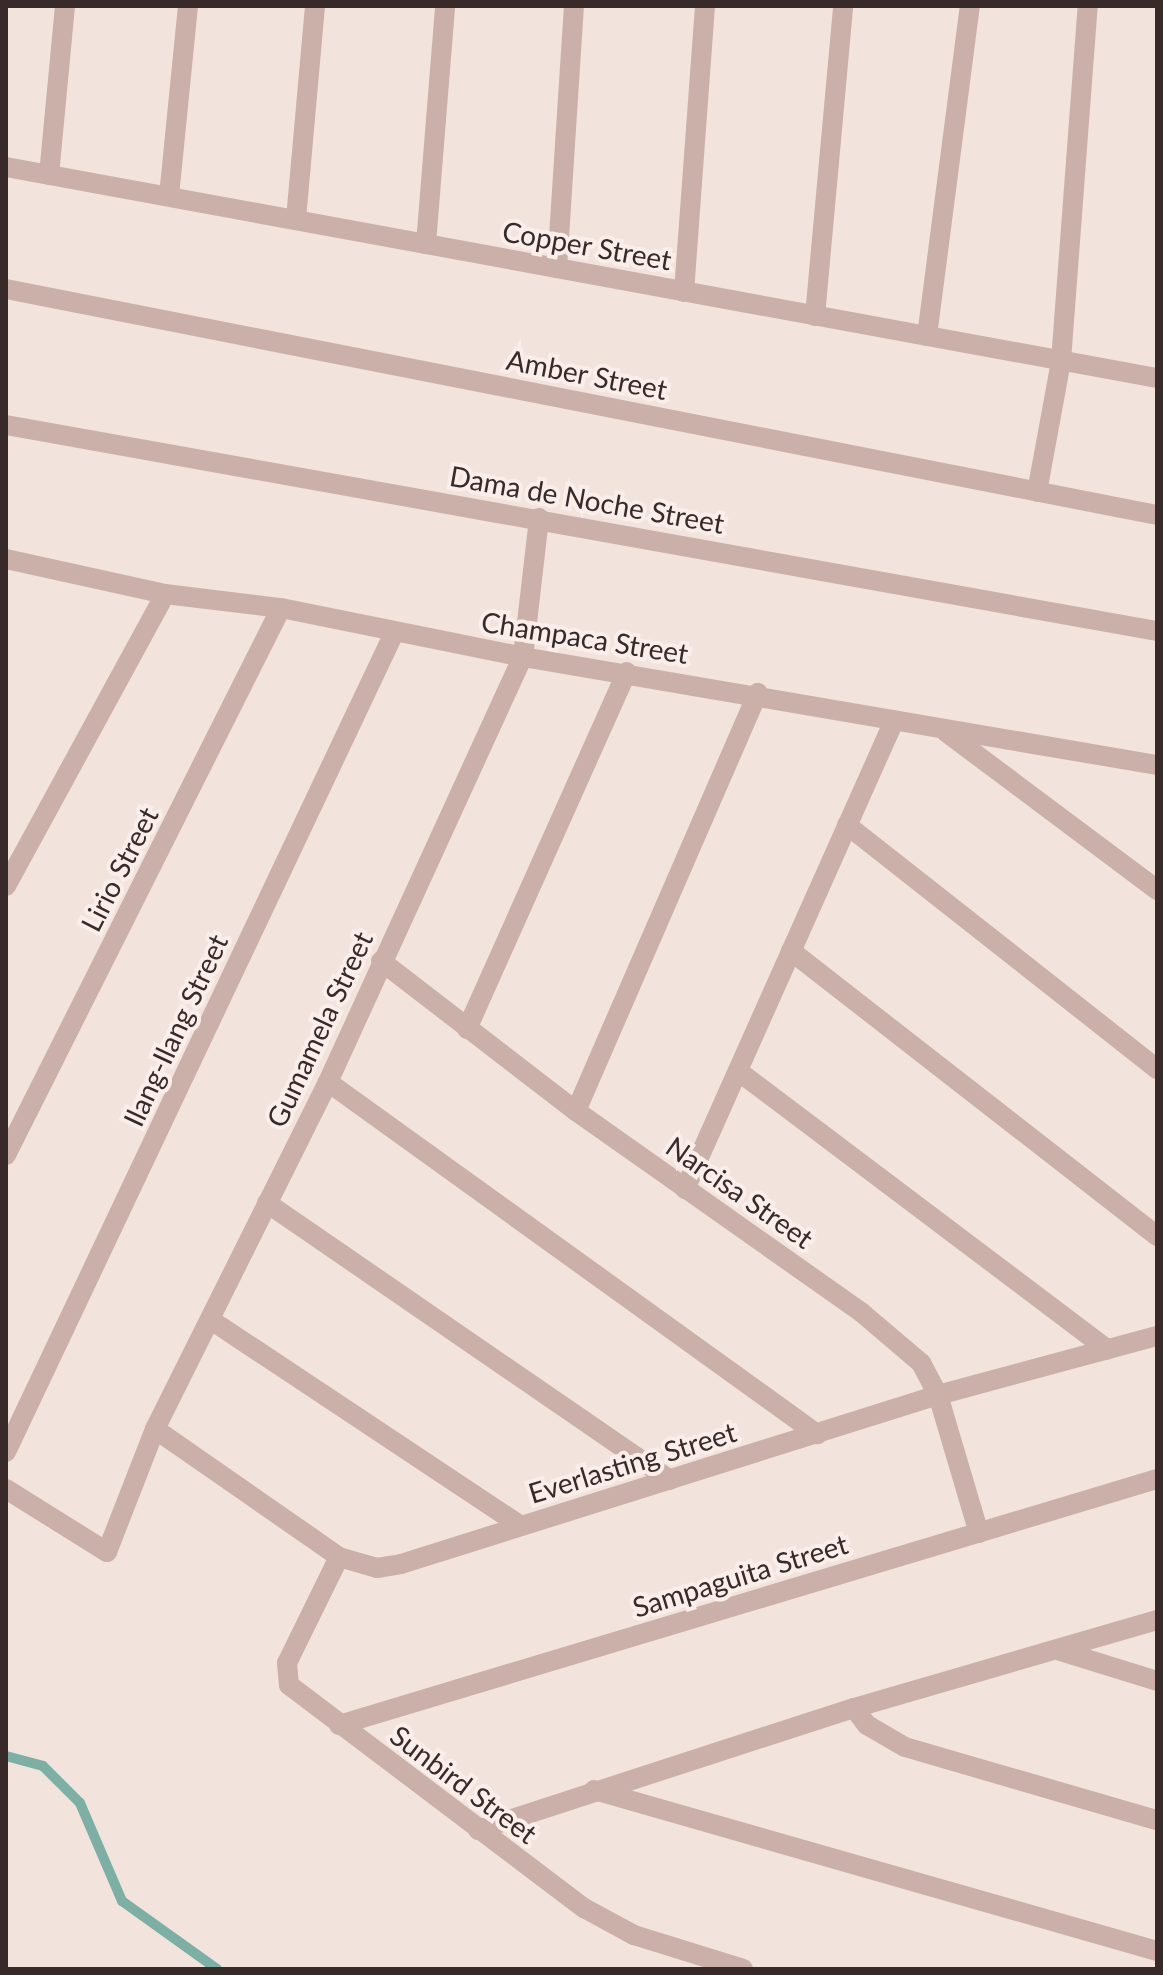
<!DOCTYPE html>
<style>
body{margin:0}
#map{position:relative;width:1163px;height:1975px;overflow:hidden;background:#f2e3dd;font-family:Lato,sans-serif}
div>[style]{position:absolute}
.stream>*{height:10px;margin:-5px;padding:0 5px;transform-origin:5px;border-radius:5px;background:#7cb0a4}
.minor>*{height:20px;margin:-10px;padding:0 10px;transform-origin:10px;border-radius:10px;background:#cbb0a9}
span{translate:-50% -50%;white-space:nowrap;text-align:center;line-height:1.15;-webkit-text-stroke:8px #faeeea;paint-order:stroke}
.street-label{font-size:28px;color:#382a29}
.frame{position:absolute;inset:0;border:8px solid #382a29;pointer-events:none}
</style>
<div id="map">
<div class="stream">
<div style="left:6px;top:1756px;width:38px;rotate:15deg"></div>
<div style="left:43px;top:1766px;width:52px;rotate:45deg"></div>
<div style="left:80px;top:1803px;width:107px;rotate:66.8deg"></div>
<div style="left:122px;top:1901px;width:117px;rotate:35.6deg"></div>
</div>
<div class="minor">
<div style="left:6px;top:167px;width:1170px;rotate:10.39deg"></div>
<div style="left:49px;top:175px;width:170px;rotate:-84.6deg"></div>
<div style="left:169px;top:196px;width:191px;rotate:-84.3deg"></div>
<div style="left:296px;top:219px;width:214px;rotate:-84.9deg"></div>
<div style="left:426px;top:244px;width:239px;rotate:-85.4deg"></div>
<div style="left:557px;top:268px;width:263px;rotate:-86.3deg"></div>
<div style="left:6px;top:289px;width:1173px;rotate:11.11deg"></div>
<div style="left:684px;top:292px;width:287px;rotate:-85.8deg"></div>
<div style="left:815px;top:316px;width:311px;rotate:-84.8deg"></div>
<div style="left:927px;top:336px;width:333px;rotate:-82.6deg"></div>
<div style="left:6px;top:425px;width:1169px;rotate:10.15deg"></div>
<div style="left:1037px;top:492px;width:133px;rotate:-79.6deg"></div>
<div style="left:1061px;top:361px;width:356px;rotate:-85.7deg"></div>
<div style="left:6px;top:559px;width:163px;rotate:12.4deg"></div>
<div style="left:165px;top:594px;width:117px;rotate:6.9deg"></div>
<div style="left:281px;top:608px;width:247px;rotate:11.4deg"></div>
<div style="left:523px;top:657px;width:643px;rotate:9.67deg"></div>
<div style="left:946px;top:732px;width:264px;rotate:36.8deg"></div>
<div style="left:847px;top:825px;width:395px;rotate:38.2deg"></div>
<div style="left:6px;top:886px;width:332px;rotate:-61.4deg"></div>
<div style="left:791px;top:951px;width:464px;rotate:37.9deg"></div>
<div style="left:381px;top:961px;width:246px;rotate:37.6deg"></div>
<div style="left:576px;top:1111px;width:349px;rotate:35.2deg"></div>
<div style="left:861px;top:1312px;width:79px;rotate:40.4deg"></div>
<div style="left:921px;top:1363px;width:36px;rotate:62deg"></div>
<div style="left:938px;top:1395px;width:144px;rotate:73.5deg"></div>
<div style="left:467px;top:1029px;width:391px;rotate:-65.9deg"></div>
<div style="left:738px;top:1071px;width:463px;rotate:37deg"></div>
<div style="left:328px;top:1082px;width:603px;rotate:35.75deg"></div>
<div style="left:576px;top:1111px;width:456px;rotate:-66.5deg"></div>
<div style="left:6px;top:1155px;width:612px;rotate:-63.31deg"></div>
<div style="left:685px;top:1189px;width:513px;rotate:-65.94deg"></div>
<div style="left:267px;top:1203px;width:489px;rotate:34.5deg"></div>
<div style="left:211px;top:1320px;width:372px;rotate:33.6deg"></div>
<div style="left:155px;top:1429px;width:224px;rotate:34.8deg"></div>
<div style="left:339px;top:1557px;width:40px;rotate:16deg"></div>
<div style="left:377px;top:1568px;width:24px;rotate:-9deg"></div>
<div style="left:401px;top:1564px;width:563px;rotate:-17.47deg"></div>
<div style="left:938px;top:1395px;width:227px;rotate:-15.1deg"></div>
<div style="left:6px;top:1452px;width:906px;rotate:-64.65deg"></div>
<div style="left:6px;top:1489px;width:119px;rotate:32deg"></div>
<div style="left:107px;top:1552px;width:132px;rotate:-68.7deg"></div>
<div style="left:155px;top:1429px;width:388px;rotate:-63.5deg"></div>
<div style="left:328px;top:1082px;width:468px;rotate:-65.4deg"></div>
<div style="left:523px;top:657px;width:140px;rotate:-83.4deg"></div>
<div style="left:339px;top:1557px;width:118px;rotate:116.1deg"></div>
<div style="left:287px;top:1663px;width:22px;rotate:85deg"></div>
<div style="left:289px;top:1685px;width:370px;rotate:37.1deg"></div>
<div style="left:584px;top:1908px;width:57px;rotate:28.4deg"></div>
<div style="left:634px;top:1935px;width:114px;rotate:17.3deg"></div>
<div style="left:1057px;top:1650px;width:105px;rotate:17.2deg"></div>
<div style="left:854px;top:1708px;width:21px;rotate:53deg"></div>
<div style="left:867px;top:1725px;width:44px;rotate:30.1deg"></div>
<div style="left:905px;top:1747px;width:262px;rotate:16.2deg"></div>
<div style="left:339px;top:1725px;width:854px;rotate:-16.74deg"></div>
<div style="left:594px;top:1790px;width:586px;rotate:15.96deg"></div>
<div style="left:478px;top:1830px;width:395px;rotate:-18deg"></div>
<div style="left:854px;top:1708px;width:316px;rotate:-16.2deg"></div>
</div>
<div class="street-label">
<span style="left:587px;top:245px;rotate:10deg">Copper Street</span>
<span style="left:587px;top:374px;rotate:11deg">Amber Street</span>
<span style="left:587px;top:499px;rotate:10deg">Dama de Noche Street</span>
<span style="left:585px;top:637px;rotate:9deg">Champaca Street</span>
<span style="left:119px;top:869px;rotate:-63deg">Lirio Street</span>
<span style="left:319px;top:1029px;rotate:-65deg">Gumamela Street</span>
<span style="left:175px;top:1030px;rotate:-65deg">Ilang-Ilang Street</span>
<span style="left:740px;top:1192px;rotate:35deg">Narcisa Street</span>
<span style="left:632px;top:1462px;rotate:-17deg">Everlasting Street</span>
<span style="left:740px;top:1575px;rotate:-17deg">Sampaguita Street</span>
<span style="left:464px;top:1784px;rotate:37deg">Sunbird Street</span>
</div>
<div class="frame"></div>
</div>
